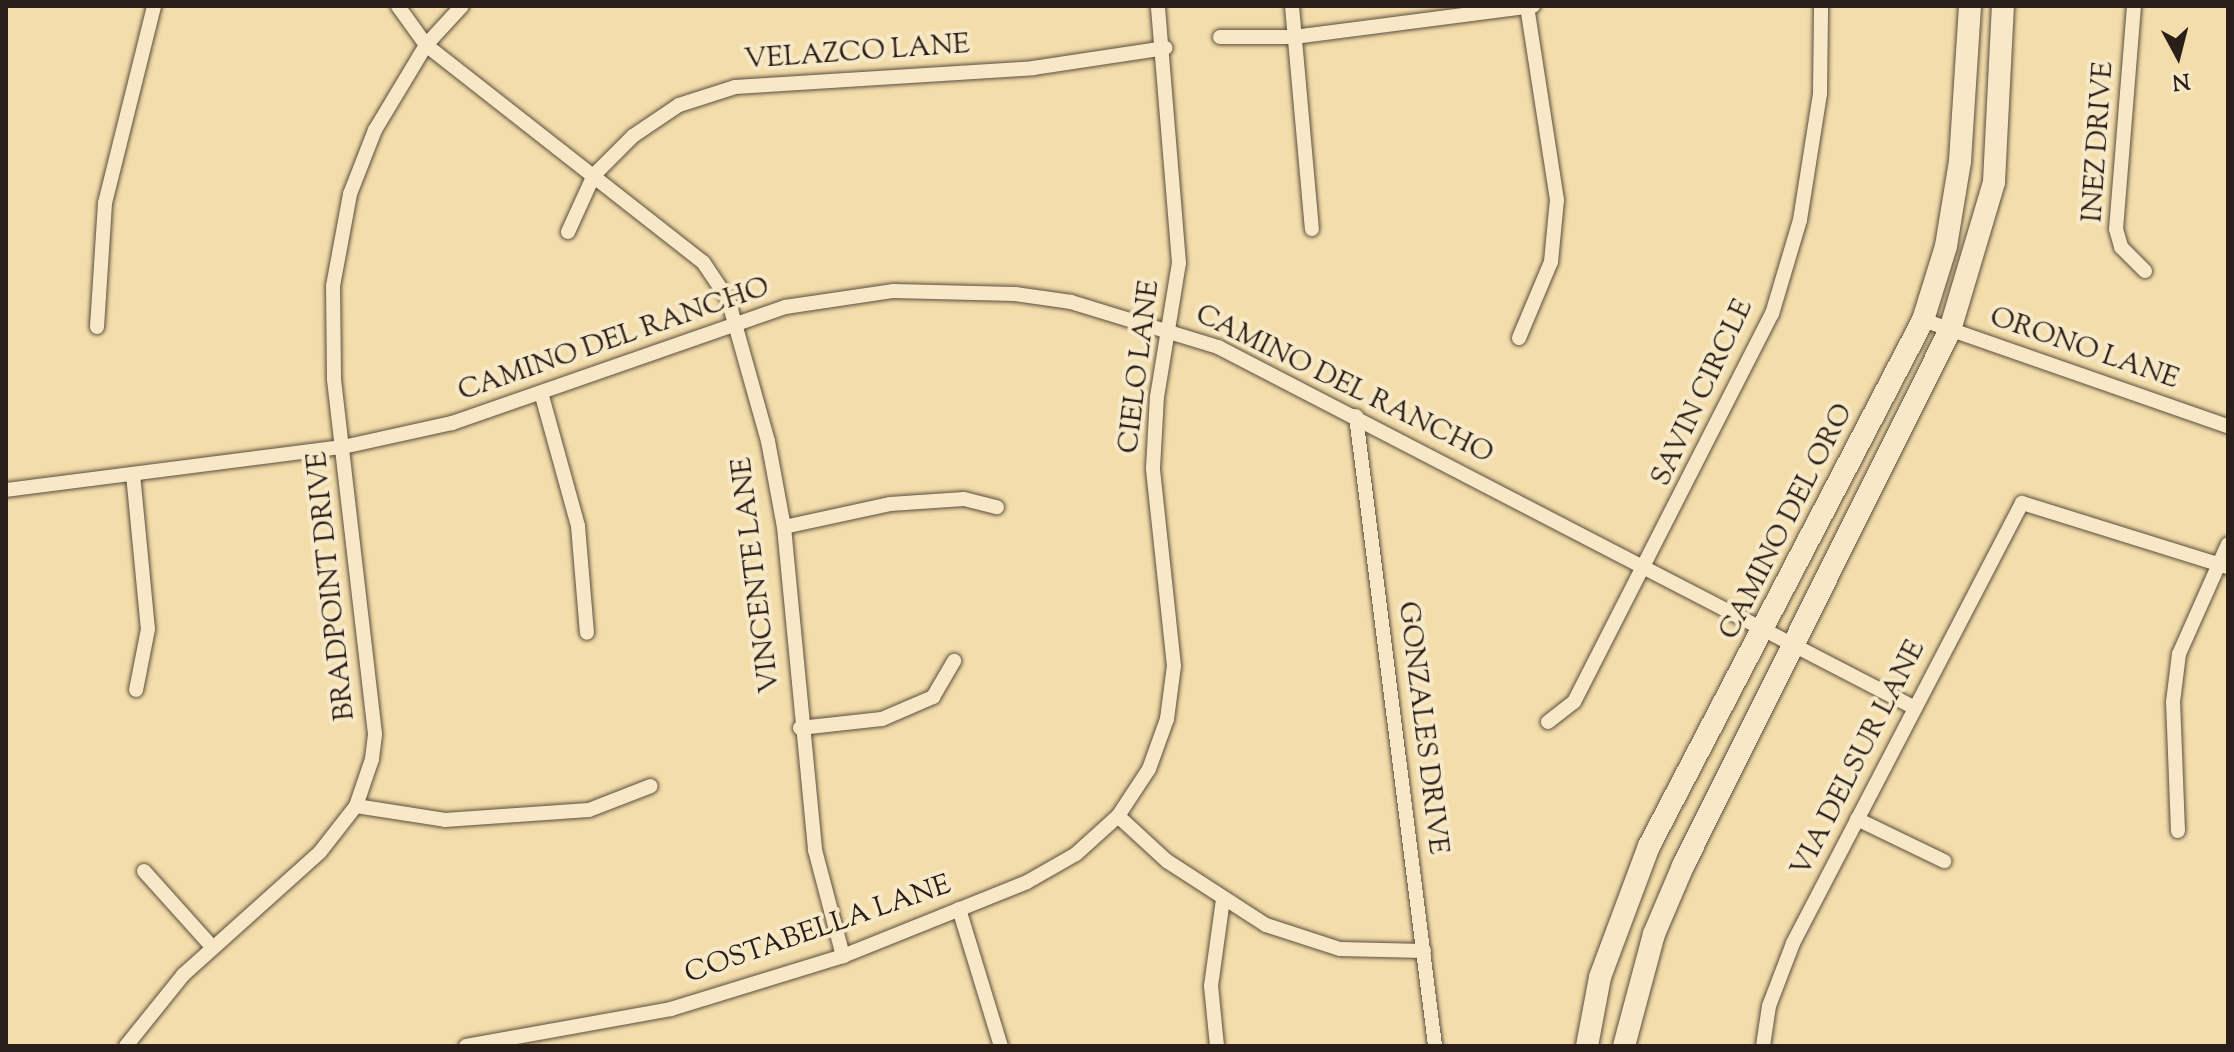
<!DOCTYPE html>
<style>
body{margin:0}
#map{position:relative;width:2234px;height:1052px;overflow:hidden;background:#f3ddab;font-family:"Sorts Mill Goudy",serif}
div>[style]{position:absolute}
.roads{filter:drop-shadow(0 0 2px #5c4e3d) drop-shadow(0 0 2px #5c4e3d)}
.street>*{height:14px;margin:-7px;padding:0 7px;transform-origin:7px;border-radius:7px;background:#f7e9c8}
.secondary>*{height:22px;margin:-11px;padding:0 11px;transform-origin:11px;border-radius:11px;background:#f7e9c8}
span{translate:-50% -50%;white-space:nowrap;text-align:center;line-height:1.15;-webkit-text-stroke:8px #f7e9c8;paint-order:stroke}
.street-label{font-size:28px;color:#2a1f18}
.frame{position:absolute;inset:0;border:8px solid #2a1f18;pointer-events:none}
.north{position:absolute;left:2138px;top:16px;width:80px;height:80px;-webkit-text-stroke:6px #f7e9c8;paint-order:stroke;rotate:173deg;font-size:22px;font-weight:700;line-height:32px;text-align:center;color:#2a1f18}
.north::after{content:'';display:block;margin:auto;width:28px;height:36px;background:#2a1f18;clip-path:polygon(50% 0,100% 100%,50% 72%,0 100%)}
</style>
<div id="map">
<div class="roads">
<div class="street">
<div style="left:398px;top:6px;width:48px;rotate:54.3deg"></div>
<div style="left:426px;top:45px;width:352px;rotate:38.1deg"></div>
<div style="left:703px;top:262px;width:45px;rotate:56deg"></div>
<div style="left:728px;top:299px;width:148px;rotate:74.3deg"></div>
<div style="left:768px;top:441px;width:87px;rotate:79.5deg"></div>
<div style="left:784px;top:527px;width:324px;rotate:84.5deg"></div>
<div style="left:815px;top:850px;width:110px;rotate:75.2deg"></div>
<div style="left:1292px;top:6px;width:224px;rotate:84.9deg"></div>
<div style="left:2134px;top:6px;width:224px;rotate:94.6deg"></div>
<div style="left:2116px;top:229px;width:19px;rotate:74deg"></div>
<div style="left:2121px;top:247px;width:34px;rotate:45deg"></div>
<div style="left:1220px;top:37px;width:74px"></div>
<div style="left:1294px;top:37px;width:241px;rotate:-7.4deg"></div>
<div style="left:568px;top:232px;width:63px;rotate:-65.5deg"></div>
<div style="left:594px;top:175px;width:55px;rotate:-45deg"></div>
<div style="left:633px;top:136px;width:55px;rotate:-34deg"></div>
<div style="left:679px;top:105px;width:59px;rotate:-17.8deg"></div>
<div style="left:735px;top:87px;width:299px;rotate:-3.6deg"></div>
<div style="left:1033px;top:68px;width:134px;rotate:-8.6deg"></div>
<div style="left:1923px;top:320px;width:323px;rotate:19.2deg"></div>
<div style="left:97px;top:327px;width:124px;rotate:-86.3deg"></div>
<div style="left:105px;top:203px;width:203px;rotate:-76deg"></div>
<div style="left:1519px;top:338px;width:82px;rotate:-67.2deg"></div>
<div style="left:1551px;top:262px;width:62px;rotate:-84.5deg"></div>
<div style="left:1557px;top:200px;width:195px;rotate:-98.8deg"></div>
<div style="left:542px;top:396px;width:135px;rotate:74.5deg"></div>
<div style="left:578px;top:526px;width:107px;rotate:85.2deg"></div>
<div style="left:1356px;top:416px;width:635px;rotate:82.85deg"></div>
<div style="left:133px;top:474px;width:156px;rotate:84.5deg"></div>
<div style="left:148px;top:629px;width:62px;rotate:101.1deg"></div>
<div style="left:6px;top:490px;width:340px;rotate:-7.3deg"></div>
<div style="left:343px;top:447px;width:112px;rotate:-12.4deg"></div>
<div style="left:452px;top:423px;width:353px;rotate:-19.2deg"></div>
<div style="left:785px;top:307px;width:110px;rotate:-8.4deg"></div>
<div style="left:894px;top:291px;width:121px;rotate:1.4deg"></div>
<div style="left:1015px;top:294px;width:57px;rotate:8.1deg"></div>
<div style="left:1071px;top:302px;width:154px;rotate:17deg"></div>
<div style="left:1218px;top:347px;width:785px;rotate:27.38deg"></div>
<div style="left:784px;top:527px;width:108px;rotate:-12.2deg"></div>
<div style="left:890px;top:504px;width:74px;rotate:-3.9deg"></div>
<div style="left:964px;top:499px;width:34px;rotate:14deg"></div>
<div style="left:1548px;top:722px;width:33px;rotate:-38deg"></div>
<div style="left:1574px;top:702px;width:436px;rotate:-63deg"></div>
<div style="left:1772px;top:314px;width:98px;rotate:-73.4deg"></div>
<div style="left:1800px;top:220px;width:128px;rotate:-81deg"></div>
<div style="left:1820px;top:94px;width:88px;rotate:-89.3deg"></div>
<div style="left:800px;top:728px;width:82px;rotate:-6.3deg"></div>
<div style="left:882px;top:719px;width:56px;rotate:-23.3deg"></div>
<div style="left:933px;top:697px;width:42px;rotate:-59.7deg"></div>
<div style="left:356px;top:806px;width:90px;rotate:8.9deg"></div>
<div style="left:445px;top:820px;width:144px;rotate:-4deg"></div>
<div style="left:589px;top:810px;width:66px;rotate:-21.2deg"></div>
<div style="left:1118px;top:816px;width:67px;rotate:42.6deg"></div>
<div style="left:1167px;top:861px;width:118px;rotate:32.9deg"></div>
<div style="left:1266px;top:925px;width:78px;rotate:18deg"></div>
<div style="left:1340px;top:949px;width:84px;rotate:1.4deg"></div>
<div style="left:1857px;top:819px;width:97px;rotate:25.8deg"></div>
<div style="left:2178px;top:831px;width:129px;rotate:-92.2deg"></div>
<div style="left:2173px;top:702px;width:48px;rotate:-82.9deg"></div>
<div style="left:2179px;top:654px;width:120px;rotate:-66deg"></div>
<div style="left:144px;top:871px;width:103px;rotate:48.1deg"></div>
<div style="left:959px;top:909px;width:143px;rotate:73deg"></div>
<div style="left:126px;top:1046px;width:91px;rotate:-51.2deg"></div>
<div style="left:183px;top:975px;width:184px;rotate:-41.9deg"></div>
<div style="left:320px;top:852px;width:58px;rotate:-52deg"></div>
<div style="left:356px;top:806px;width:50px;rotate:-71.2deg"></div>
<div style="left:372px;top:759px;width:25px;rotate:-83deg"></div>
<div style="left:375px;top:734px;width:357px;rotate:-96.6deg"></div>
<div style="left:334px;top:379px;width:93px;rotate:-90.6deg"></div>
<div style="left:333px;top:286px;width:94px;rotate:-79.5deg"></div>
<div style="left:350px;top:194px;width:69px;rotate:-68.7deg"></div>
<div style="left:375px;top:130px;width:99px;rotate:-59deg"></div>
<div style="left:426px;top:45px;width:53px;rotate:-47.3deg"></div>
<div style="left:466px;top:1046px;width:208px;rotate:-10.2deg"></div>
<div style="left:671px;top:1009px;width:180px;rotate:-17.1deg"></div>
<div style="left:843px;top:956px;width:198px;rotate:-21.9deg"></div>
<div style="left:1027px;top:882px;width:56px;rotate:-29.7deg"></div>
<div style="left:1076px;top:854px;width:57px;rotate:-42.1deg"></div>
<div style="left:1118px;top:816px;width:56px;rotate:-56.6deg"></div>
<div style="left:1149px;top:769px;width:53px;rotate:-70.2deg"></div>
<div style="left:1167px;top:719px;width:53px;rotate:-82.5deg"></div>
<div style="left:1174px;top:666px;width:199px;rotate:-96.1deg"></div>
<div style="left:1153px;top:468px;width:71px;rotate:-86.8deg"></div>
<div style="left:1157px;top:397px;width:136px;rotate:-80.7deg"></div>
<div style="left:1179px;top:263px;width:258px;rotate:-94.7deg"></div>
<div style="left:1217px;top:1046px;width:60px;rotate:-95.7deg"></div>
<div style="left:1211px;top:986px;width:87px;rotate:-82.1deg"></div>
<div style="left:1763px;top:1046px;width:40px;rotate:-81.5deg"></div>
<div style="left:1769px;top:1006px;width:67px;rotate:-69.1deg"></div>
<div style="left:1793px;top:943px;width:496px;rotate:-62.5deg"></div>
<div style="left:2022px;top:503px;width:216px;rotate:17.3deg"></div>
</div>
<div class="secondary">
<div style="left:1587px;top:1046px;width:70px;rotate:-79.3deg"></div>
<div style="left:1600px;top:977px;width:140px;rotate:-69.5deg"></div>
<div style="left:1649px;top:846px;width:593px;rotate:-62.48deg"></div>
<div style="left:1923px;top:320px;width:77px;rotate:-72.7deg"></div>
<div style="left:1946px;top:246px;width:86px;rotate:-80.6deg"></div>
<div style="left:1960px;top:161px;width:155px;rotate:-86.3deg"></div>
<div style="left:1624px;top:1046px;width:116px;rotate:-75deg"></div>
<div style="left:1654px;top:934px;width:74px;rotate:-66.9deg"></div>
<div style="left:1683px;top:866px;width:599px;rotate:-63.52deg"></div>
<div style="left:1950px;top:330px;width:154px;rotate:-73.4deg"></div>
<div style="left:1994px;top:182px;width:176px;rotate:-87.1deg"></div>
</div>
</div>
<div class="street-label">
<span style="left:857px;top:53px;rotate:-4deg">VELAZCO LANE</span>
<span style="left:2099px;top:142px;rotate:-86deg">INEZ DRIVE</span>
<span style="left:614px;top:340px;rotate:-19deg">CAMINO DEL RANCHO</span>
<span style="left:2084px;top:349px;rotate:19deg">ORONO LANE</span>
<span style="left:1140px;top:367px;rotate:-83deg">CIELO LANE</span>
<span style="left:1344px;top:385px;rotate:26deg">CAMINO DEL RANCHO</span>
<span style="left:1703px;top:393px;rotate:-65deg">SAVIN CIRCLE</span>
<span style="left:1787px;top:522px;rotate:-63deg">CAMINO DEL ORO</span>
<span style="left:757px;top:575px;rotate:-97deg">VINCENTE LANE</span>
<span style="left:332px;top:586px;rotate:-96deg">BRADPOINT DRIVE</span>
<span style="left:1422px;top:728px;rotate:83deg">GONZALES DRIVE</span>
<span style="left:1859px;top:759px;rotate:-63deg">VIA DELSUR LANE</span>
<span style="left:818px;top:930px;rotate:-19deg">COSTABELLA LANE</span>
</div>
<div class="frame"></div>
<div class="north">N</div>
</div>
